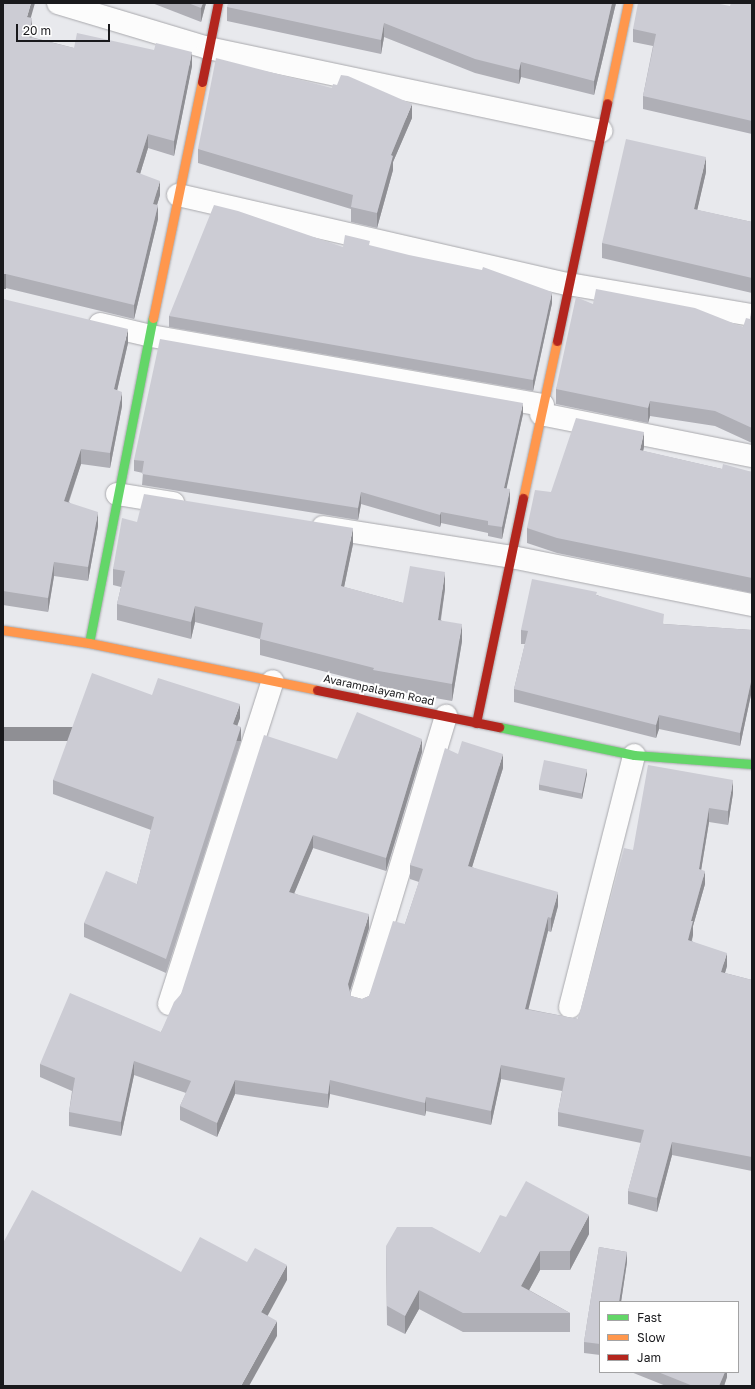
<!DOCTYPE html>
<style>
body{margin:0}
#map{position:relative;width:755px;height:1389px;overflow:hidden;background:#e8e9ed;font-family:"Golos Text",sans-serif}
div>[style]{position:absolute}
.roads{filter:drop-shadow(0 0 1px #a9a9ad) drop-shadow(0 0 1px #a9a9ad)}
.street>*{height:22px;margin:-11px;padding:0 11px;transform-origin:11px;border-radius:11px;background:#fcfcfc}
.fast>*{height:9px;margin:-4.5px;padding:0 4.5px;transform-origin:4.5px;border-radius:4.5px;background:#63d668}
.slow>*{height:9px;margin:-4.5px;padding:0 4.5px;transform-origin:4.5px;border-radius:4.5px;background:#ff974d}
.jam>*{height:9px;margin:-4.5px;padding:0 4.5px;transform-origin:4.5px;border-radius:4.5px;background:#b3261e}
.wall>*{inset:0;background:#afafb6}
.shaded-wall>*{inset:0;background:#8f8f94;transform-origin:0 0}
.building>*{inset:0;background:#ccccd4;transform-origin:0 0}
span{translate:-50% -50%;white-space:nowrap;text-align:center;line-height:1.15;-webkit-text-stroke:4px #fff;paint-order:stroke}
.street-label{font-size:11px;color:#19191c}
.frame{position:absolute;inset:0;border:4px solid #19191c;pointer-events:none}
.legend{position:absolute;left:599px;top:1301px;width:140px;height:72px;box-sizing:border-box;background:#fff;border:1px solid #a3a3a4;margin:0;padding:5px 7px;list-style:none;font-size:12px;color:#19191c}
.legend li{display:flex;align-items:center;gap:8px;height:20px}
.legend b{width:20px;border:1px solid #a3a3a4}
.scale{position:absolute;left:16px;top:24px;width:94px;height:18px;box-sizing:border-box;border:2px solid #19191c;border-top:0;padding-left:5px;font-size:12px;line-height:14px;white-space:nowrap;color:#19191c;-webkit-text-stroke:3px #fff;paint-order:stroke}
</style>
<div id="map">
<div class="roads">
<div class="street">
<div style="left:58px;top:3px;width:157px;rotate:16.7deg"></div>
<div style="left:208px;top:48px;width:402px;rotate:11.9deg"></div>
<div style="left:178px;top:195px;width:400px;rotate:12.9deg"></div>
<div style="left:568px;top:284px;width:187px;rotate:9.6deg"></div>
<div style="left:100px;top:324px;width:52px;rotate:13.2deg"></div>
<div style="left:151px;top:336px;width:398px;rotate:10deg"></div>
<div style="left:541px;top:414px;width:215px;rotate:11.3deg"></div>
<div style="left:117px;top:494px;width:57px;rotate:9.1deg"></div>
<div style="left:323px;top:527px;width:191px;rotate:9deg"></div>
<div style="left:512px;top:557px;width:245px;rotate:11.3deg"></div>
<div style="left:360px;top:1001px;width:298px;rotate:-73.2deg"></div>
<div style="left:169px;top:1004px;width:339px;rotate:-72.2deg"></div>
<div style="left:570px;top:1007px;width:260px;rotate:-75.7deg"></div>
</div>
<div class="fast">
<div style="left:89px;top:643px;width:331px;rotate:-78.9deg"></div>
<div style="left:499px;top:727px;width:138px;rotate:11.7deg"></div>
<div style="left:634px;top:755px;width:118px;rotate:4.4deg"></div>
</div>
<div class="slow">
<div style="left:607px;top:103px;width:102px;rotate:-78.1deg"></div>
<div style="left:153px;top:318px;width:241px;rotate:-78.3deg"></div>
<div style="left:523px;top:498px;width:161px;rotate:-77.8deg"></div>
<div style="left:3px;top:630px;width:87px;rotate:8.6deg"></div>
<div style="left:89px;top:643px;width:233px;rotate:11.6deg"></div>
</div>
<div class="jam">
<div style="left:202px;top:82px;width:81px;rotate:-78.6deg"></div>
<div style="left:557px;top:341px;width:243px;rotate:-78.1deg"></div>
<div style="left:317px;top:690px;width:186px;rotate:11.5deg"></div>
<div style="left:476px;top:723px;width:230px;rotate:-78.2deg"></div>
</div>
</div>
<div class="wall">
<div style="clip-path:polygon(3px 3px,31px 18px,32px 32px,31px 37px,74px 48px,192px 66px,174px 156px,148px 148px,140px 174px,160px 195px,157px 205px,158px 219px,134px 319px,6px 288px,3px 289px)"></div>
<div style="clip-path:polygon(152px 3px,206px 3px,201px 22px)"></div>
<div style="clip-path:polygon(616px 3px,594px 95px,521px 77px,519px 84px,475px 73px,384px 37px,381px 54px,227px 21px,227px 7px)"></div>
<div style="clip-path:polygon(752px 3px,752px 134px,643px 109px,643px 96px,653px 46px,633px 42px,633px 29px,730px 6px)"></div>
<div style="clip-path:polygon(412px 118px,393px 162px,393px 170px,377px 228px,351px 222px,351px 209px,198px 163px,198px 149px)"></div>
<div style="clip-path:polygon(706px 172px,697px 210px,752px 222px,752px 293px,602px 258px,602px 243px)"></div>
<div style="clip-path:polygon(370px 246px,552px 303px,533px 391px,169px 327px,169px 316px,343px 247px)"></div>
<div style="clip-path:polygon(3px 299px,128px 343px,117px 390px,122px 406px,110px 468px,81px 464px,69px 502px,98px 526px,88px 581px,54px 576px,48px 612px,3px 605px)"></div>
<div style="clip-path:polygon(593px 304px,743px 327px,750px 319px,752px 312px,752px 443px,715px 426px,650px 416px,648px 423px,556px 404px,556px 389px)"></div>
<div style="clip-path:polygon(523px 414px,506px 489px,510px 501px,502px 539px,488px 536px,488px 533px,441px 523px,440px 527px,361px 504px,358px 520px,142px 485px,143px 473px,134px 471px,134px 460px)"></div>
<div style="clip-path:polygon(644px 447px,643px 451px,722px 469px,752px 472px,752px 593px,557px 553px,527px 543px,527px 528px,551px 492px)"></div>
<div style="clip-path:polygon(137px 522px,353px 544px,344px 587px,403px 603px,445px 589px,441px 620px,462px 641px,452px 701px,373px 687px,373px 684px,260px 655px,260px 639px,195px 622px,191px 639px,117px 620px,117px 604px,121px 587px,113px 585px,113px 569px)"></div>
<div style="clip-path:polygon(597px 595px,664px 624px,752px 630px,752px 690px,740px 746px,659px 729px,656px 738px,514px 702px,514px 689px,525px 644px,521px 644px,521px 630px)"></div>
<div style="clip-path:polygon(152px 695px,240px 718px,237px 725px,241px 741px,166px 973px,84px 937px,84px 923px,137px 884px,151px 830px,53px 794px,53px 780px)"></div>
<div style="clip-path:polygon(422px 752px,386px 871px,313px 848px,294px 893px,369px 928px,350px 991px,351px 996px,362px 999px,369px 996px,405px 924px,419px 882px,410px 879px,410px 865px,458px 754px,503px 768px,472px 867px,558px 906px,551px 932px,548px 931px,528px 1009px,578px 1019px,633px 850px,733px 793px,728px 825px,709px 822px,701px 870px,705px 884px,693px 926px,693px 935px,692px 941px,727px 966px,725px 973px,752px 980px,752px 1171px,672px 1155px,657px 1212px,628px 1204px,628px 1191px,641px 1143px,558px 1126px,558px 1112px,562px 1091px,501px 1079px,491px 1125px,426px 1111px,425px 1116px,330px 1094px,328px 1108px,235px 1094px,217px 1137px,180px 1120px,180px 1106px,186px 1093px,134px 1075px,121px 1136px,69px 1126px,69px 1112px,72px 1091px,40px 1077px,40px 1064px,161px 1032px,181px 994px,337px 759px)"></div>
<div style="clip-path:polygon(587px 774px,582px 799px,539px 790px,539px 784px)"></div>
<div style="clip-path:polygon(506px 1217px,589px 1234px,570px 1270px,540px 1270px,529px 1290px,570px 1313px,570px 1332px,463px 1332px,419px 1309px,405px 1334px,387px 1325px,386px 1246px,480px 1253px)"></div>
<div style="clip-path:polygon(599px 1247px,627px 1252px,627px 1262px,621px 1302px,600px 1302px,600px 1355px,584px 1353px,584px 1342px)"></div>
<div style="clip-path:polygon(631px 1372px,727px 1372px,727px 1377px,724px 1386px,666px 1386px)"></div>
</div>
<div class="shaded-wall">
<div style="clip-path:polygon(31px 3px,35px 3px,27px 31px,27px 17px)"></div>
<div style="clip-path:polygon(203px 3px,206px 3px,201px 22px,201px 8px)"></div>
<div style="clip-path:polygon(612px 3px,616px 3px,594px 95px,594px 81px)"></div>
<div style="clip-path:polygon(32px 18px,32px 32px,29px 51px,29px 37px)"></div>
<div style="clip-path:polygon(384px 23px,384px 37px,381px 54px,381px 40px)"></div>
<div style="clip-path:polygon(192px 52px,192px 66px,174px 156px,174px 141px)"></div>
<div style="clip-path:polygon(521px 62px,521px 77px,519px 84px,519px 70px)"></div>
<div style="clip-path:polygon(412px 104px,412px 118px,393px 162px,393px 170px,377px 228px,377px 213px,391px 155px)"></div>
<div style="clip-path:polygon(148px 134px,148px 148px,136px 187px,136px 172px)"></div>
<div style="clip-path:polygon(706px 157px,706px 172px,694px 224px,694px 209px)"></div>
<div style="clip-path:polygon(160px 181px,160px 195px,153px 218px,153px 204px)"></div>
<div style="clip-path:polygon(158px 205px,158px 219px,134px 319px,134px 305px)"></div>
<div style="left:3px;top:274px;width:3px;height:15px"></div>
<div style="clip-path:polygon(552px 292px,552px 303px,533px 391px,533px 380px)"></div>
<div style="clip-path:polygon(128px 329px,128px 343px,114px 404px,114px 389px)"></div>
<div style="clip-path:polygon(122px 392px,122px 406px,110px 468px,110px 453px)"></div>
<div style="clip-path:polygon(650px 401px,650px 416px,648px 423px,648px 408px)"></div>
<div style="clip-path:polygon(523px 403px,523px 414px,504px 500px,504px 488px)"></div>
<div style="clip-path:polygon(644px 432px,644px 447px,640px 465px,640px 450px)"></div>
<div style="clip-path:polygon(81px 449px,81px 464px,64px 515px,64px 501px)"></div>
<div style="clip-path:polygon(510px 489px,510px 501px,502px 539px,502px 527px)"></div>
<div style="clip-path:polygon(361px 492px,361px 504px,358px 520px,358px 508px)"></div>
<div style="clip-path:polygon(98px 512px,98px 526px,88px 581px,88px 567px)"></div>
<div style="clip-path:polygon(441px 512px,441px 523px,440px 527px,440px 515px)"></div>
<div style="clip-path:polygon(353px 528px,353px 544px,341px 602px,341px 586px)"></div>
<div style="clip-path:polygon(54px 562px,54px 576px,48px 612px,48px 598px)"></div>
<div style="clip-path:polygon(445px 572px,445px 589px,438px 636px,438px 620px)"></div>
<div style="clip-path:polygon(195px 606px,195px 622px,191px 639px,191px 622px)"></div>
<div style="clip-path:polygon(462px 624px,462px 641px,452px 701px,452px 684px)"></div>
<div style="clip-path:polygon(752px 677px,752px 690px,740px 746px,740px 733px)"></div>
<div style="clip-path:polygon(240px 704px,240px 718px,233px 738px,233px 724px)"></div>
<div style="clip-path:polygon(659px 715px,659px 729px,656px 738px,656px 725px)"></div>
<div style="left:241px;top:727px;width:14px;height:244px;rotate:90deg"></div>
<div style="clip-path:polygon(422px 739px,422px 752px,386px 871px,386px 858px)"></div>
<div style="clip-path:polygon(503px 754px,503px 768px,468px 880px,468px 866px)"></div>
<div style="clip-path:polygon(587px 769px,587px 774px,582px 799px,582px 793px)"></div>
<div style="clip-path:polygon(733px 780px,733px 793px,728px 825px,728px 811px)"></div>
<div style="clip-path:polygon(709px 808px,709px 822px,699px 883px,699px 869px)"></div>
<div style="clip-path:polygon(313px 835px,313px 848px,289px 906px,289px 892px)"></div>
<div style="clip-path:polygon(705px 871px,705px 884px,693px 926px,693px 935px,688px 954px,688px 940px,691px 921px)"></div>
<div style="clip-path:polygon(558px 892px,558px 906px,551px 932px,551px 918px)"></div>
<div style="clip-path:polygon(369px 914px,369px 928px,348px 997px,348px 984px)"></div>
<div style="clip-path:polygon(548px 917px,548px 931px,525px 1023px,525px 1009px)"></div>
<div style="clip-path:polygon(727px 953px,727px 966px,721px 986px,721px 972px)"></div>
<div style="clip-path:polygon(134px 1061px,134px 1075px,121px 1136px,121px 1122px)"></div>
<div style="clip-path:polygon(501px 1065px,501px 1079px,491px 1125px,491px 1111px)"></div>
<div style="clip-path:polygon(235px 1080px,235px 1094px,217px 1137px,217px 1123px)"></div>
<div style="clip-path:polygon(330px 1080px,330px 1094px,328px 1108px,328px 1094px)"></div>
<div style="clip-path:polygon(426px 1097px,426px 1111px,425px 1116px,425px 1103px)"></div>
<div style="clip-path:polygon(672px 1142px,672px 1155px,657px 1212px,657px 1198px)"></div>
<div style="clip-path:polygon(589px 1215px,589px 1234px,570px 1270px,570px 1251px)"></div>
<div style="clip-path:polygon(540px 1251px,540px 1270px,521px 1305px,521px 1286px)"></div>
<div style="clip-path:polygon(627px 1252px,627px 1262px,621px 1302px,619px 1302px)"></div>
<div style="clip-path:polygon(287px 1265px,287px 1280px,261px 1328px,261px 1312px)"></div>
<div style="clip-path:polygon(419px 1290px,419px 1309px,405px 1334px,405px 1316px)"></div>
<div style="clip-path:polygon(277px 1321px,277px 1336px,249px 1386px,241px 1386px)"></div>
<div style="clip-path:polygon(725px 1372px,727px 1372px,727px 1377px,724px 1386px,719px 1386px)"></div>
</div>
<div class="building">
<div style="clip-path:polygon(3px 3px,31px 3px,27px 17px,32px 18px,29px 37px,74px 48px,77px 33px,154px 50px,156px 43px,192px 52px,174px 141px,148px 134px,136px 172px,160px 181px,153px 204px,158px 205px,134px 305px,6px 274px,3px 274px)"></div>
<div style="clip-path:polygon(188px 3px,203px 3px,201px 8px)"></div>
<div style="clip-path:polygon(228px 3px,612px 3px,594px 81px,521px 62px,519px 70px,475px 59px,384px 23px,381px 40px,227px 7px)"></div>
<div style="clip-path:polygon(638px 3px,715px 3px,730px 6px,731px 3px,752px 3px,752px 121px,643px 96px,656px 34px,633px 29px)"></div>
<div style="clip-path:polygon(216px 58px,332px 88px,333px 84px,337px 85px,341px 75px,348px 76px,412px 104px,391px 155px,393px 156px,377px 213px,351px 207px,353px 195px,198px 149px)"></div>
<div style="clip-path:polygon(626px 139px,706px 157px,694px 209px,752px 222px,752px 278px,602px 243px)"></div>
<div style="clip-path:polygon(214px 205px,238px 211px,343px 247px,345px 235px,370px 241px,369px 245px,409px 255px,482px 270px,483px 267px,552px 292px,533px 380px,169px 316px)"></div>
<div style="clip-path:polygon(596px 289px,695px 308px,743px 327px,746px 318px,750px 319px,751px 312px,752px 312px,752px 428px,715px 411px,650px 401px,648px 408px,556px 389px,576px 297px,593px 304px)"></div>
<div style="clip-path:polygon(3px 299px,128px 329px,114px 389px,122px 392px,110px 453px,81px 449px,64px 501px,98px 512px,88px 567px,54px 562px,48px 598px,3px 591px)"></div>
<div style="clip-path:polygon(160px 339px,523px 403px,504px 488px,510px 489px,502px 527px,488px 525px,488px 521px,441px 512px,440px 515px,361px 492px,358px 508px,142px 474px,144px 461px,134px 460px)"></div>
<div style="clip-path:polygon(576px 418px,644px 432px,640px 450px,722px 469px,723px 464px,752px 472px,752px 578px,557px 538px,527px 528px,535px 490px,551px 492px)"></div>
<div style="clip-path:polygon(144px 494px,353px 528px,341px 586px,403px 603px,410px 566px,445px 572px,438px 620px,462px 624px,452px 684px,373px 670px,374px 668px,260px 639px,263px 623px,195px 606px,191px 622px,117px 604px,125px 571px,113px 569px,122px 518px,137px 522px)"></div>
<div style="clip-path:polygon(532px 579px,597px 592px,596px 595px,664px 614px,663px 624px,752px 630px,752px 677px,740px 733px,659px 715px,656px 725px,514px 689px,528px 631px,521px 630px)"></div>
<div style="clip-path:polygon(92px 673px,152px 695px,158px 678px,240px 704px,233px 724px,241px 727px,166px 959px,84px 923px,106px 871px,137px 884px,154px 817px,53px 780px)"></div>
<div style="clip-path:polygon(357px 712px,422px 739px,386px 858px,313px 835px,289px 892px,369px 914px,348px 984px,351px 996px,362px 999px,369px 996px,393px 921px,405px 924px,423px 869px,410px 865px,445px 748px,458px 754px,462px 741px,503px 754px,468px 866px,558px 892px,551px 918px,548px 917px,525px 1009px,578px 1019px,624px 848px,633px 850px,648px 765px,733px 780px,728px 811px,709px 808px,699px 869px,705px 871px,691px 921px,693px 921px,688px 940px,727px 953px,721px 972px,752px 980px,752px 1157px,672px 1142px,657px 1198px,628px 1191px,644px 1130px,558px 1112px,565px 1078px,501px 1065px,491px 1111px,426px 1097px,425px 1103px,330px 1080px,328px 1094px,235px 1080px,217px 1123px,180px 1106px,191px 1081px,134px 1061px,121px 1122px,69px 1112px,75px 1078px,40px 1064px,70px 993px,161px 1032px,174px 1002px,181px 994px,264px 735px,337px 759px)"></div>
<div style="left:544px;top:760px;width:44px;height:25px;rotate:12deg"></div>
<div style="clip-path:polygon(526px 1181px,589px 1215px,570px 1251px,540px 1251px,521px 1286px,570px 1313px,463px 1313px,419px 1290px,405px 1316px,387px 1306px,386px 1246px,397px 1227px,432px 1227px,480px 1253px,500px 1215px,506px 1217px)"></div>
<div style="clip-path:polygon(32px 1190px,181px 1272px,200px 1237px,247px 1262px,255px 1248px,287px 1265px,261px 1312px,277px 1321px,241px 1386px,3px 1386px,3px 1243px)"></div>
<div style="clip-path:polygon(599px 1247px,627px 1252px,619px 1302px,600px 1302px,600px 1344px,584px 1342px)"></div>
<div style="clip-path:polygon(658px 1372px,725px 1372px,719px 1386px,693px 1386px)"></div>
</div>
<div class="street-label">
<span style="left:379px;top:690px;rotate:12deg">Avarampalayam Road</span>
</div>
<div class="frame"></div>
<ul class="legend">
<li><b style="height:5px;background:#63d668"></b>Fast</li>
<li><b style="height:5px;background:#ff974d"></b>Slow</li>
<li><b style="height:5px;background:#b3261e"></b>Jam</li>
</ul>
<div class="scale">20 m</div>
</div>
